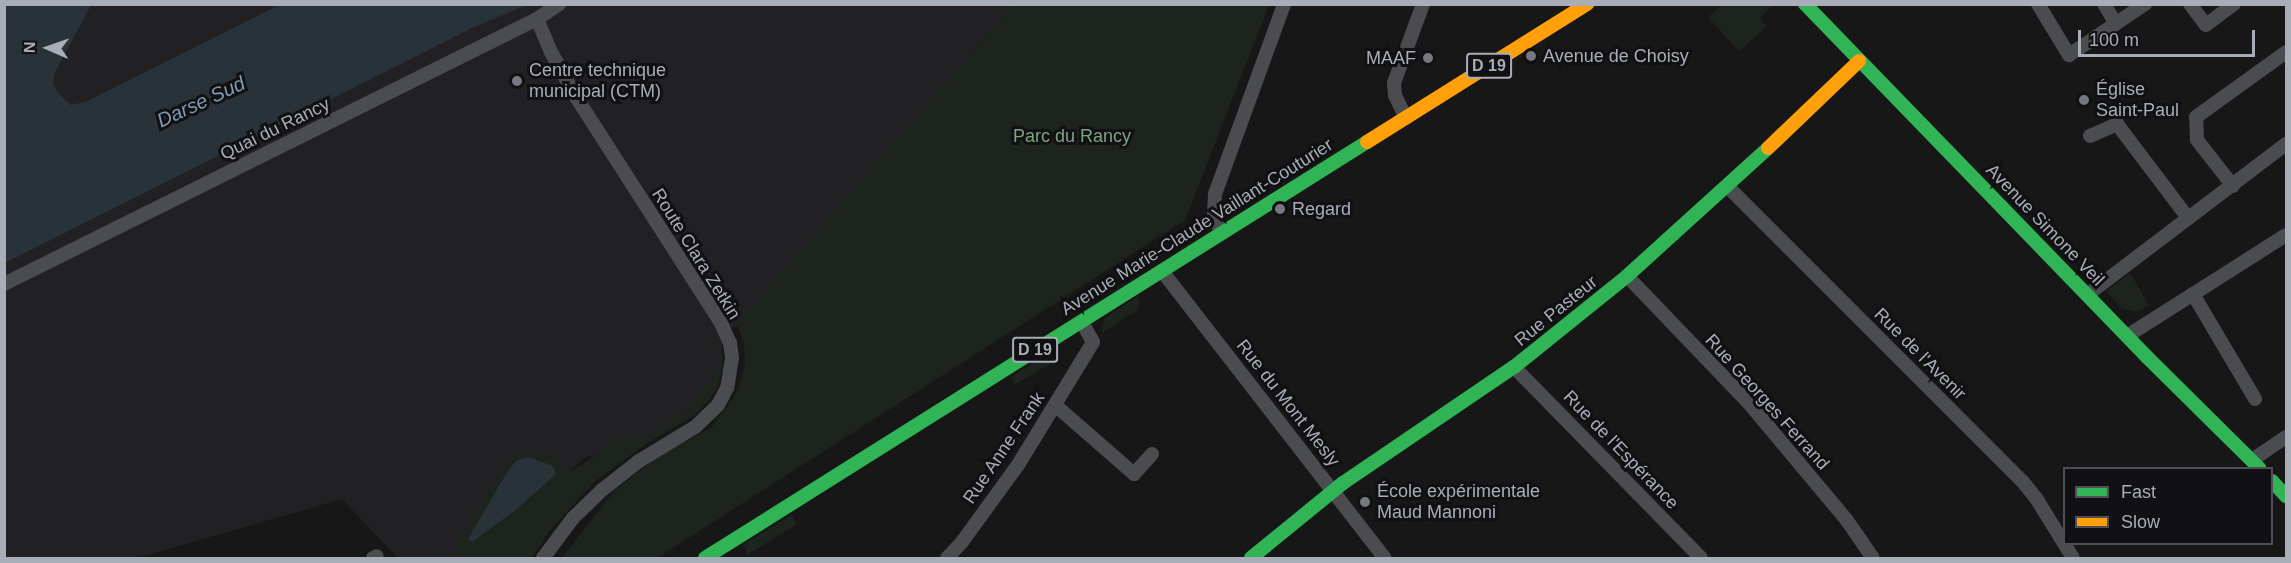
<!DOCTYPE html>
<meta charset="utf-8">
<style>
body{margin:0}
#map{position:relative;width:2291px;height:563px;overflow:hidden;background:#171717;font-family:Helvetica,sans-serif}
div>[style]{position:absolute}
.built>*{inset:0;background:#212123}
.green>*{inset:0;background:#1d241e}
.water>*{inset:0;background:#2a3239}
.street>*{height:14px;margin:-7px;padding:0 7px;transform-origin:7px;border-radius:7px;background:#4b4c50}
.fast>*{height:14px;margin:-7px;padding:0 7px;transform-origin:7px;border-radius:7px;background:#30b455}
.slow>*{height:14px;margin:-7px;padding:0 7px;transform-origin:7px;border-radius:7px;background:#ff9f0a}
.dots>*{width:16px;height:16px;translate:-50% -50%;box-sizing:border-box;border:3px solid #111113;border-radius:50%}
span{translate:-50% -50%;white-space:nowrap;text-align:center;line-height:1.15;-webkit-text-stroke:6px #111113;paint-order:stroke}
.shield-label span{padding:2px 4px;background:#111113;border:2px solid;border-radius:4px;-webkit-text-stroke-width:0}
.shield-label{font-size:16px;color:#a8adb8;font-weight:700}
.poi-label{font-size:18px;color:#a8adb8}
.left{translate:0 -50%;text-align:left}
.right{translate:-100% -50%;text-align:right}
.street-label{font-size:18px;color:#a8adb8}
.park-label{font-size:18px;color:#7fa381}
.water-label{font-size:20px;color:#7f9bb3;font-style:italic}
.frame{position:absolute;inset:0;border:6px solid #a8adb8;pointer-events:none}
.legend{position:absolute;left:2063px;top:467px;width:210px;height:78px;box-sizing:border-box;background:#111113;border:2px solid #4d4f55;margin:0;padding:8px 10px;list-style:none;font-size:18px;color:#a8adb8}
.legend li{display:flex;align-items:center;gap:12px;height:30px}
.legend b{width:30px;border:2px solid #4d4f55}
.north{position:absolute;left:18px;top:18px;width:60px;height:60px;-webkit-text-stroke:4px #111113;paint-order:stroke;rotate:272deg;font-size:16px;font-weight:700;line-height:24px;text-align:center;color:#a8adb8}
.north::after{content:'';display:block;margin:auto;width:21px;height:27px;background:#a8adb8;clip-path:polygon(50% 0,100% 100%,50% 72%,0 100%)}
.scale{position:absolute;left:2078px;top:30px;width:177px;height:27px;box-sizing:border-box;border:3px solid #a8adb8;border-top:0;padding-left:8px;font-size:18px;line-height:21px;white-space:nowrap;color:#a8adb8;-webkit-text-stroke:4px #111113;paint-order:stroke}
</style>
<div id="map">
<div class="built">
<div style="clip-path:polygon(4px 5px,1013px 5px,738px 326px,723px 331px,719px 385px,649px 442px,586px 457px,519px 514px,449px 558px,398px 558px,342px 499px,137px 558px,5px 558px)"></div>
</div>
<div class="green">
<div style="clip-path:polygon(1013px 5px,1269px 5px,1185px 220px,657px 558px,562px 558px,614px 491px,660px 455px,711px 428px,734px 397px,741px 381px,745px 363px,744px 344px,738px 326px,746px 313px)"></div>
<div style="clip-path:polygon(1722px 5px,1722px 4px,1773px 5px,1760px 18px,1767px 26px,1739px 51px,1708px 17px)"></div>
<div style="clip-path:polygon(2130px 273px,2149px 305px,2136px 312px,2121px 308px,2106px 291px)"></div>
<div style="clip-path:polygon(1138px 296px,1140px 302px,1137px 310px,1102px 333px,1104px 319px)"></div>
<div style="clip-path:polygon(evenodd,716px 334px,723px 357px,722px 371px,718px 387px,709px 400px,694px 416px,647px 443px,593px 483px,548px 533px,532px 558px,448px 558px,509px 458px,529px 451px,540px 452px,554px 458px,571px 472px,622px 437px,634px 441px,643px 439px,685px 413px,718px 372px,720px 359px,716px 334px,506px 474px,555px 474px,517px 509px,472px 542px,468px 538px,506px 474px)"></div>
<div style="clip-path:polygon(1051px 352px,1055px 357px,1053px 362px,1014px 385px,1013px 379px,1009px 378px)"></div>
<div style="clip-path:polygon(791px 515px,796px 522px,794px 526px,747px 555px,746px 547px,741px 546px)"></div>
</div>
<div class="water">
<div style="clip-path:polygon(5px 4px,91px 5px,54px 74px,53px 84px,59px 94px,71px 105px,85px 102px,279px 5px,527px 5px,472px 28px,5px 263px)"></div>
<div style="clip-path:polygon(528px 457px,553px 466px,556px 474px,517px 509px,472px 542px,468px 539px,506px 474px,516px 461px)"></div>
</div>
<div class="street">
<div style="left:2038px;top:4px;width:60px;rotate:58.7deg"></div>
<div style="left:2069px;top:55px;width:92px;rotate:-33.9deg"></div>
<div style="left:2104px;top:4px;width:23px;rotate:59deg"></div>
<div style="left:2190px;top:4px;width:26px;rotate:53deg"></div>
<div style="left:2206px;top:25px;width:35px;rotate:-37deg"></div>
<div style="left:537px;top:19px;width:36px;rotate:67deg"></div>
<div style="left:551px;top:52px;width:51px;rotate:60.9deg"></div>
<div style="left:576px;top:97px;width:269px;rotate:57.3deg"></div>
<div style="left:721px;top:323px;width:22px;rotate:66deg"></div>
<div style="left:730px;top:343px;width:15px;rotate:82deg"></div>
<div style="left:732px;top:358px;width:30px;rotate:99deg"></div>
<div style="left:727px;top:388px;width:19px;rotate:118deg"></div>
<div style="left:718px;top:405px;width:32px;rotate:136deg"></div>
<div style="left:695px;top:427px;width:66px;rotate:148.7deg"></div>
<div style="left:639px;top:461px;width:47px;rotate:141.9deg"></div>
<div style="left:602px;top:490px;width:40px;rotate:136deg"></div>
<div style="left:573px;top:518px;width:50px;rotate:126.9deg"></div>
<div style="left:1406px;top:118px;width:25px;rotate:-116deg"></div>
<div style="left:1395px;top:95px;width:12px;rotate:-95deg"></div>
<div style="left:1394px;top:83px;width:84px;rotate:-69.8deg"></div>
<div style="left:2090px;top:136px;width:30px;rotate:-24deg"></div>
<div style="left:2117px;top:124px;width:118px;rotate:52.9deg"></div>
<div style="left:2233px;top:186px;width:58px;rotate:-128deg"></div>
<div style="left:2197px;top:140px;width:23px;rotate:-92deg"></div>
<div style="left:2196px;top:117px;width:111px;rotate:-35.8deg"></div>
<div style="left:1728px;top:187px;width:417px;rotate:45deg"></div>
<div style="left:2023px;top:482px;width:21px;rotate:51deg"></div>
<div style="left:2036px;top:498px;width:70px;rotate:58.3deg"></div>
<div style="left:1221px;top:233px;width:20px;rotate:-110deg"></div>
<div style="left:1214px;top:214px;width:20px;rotate:-87deg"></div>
<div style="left:1215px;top:194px;width:202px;rotate:-70deg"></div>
<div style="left:1162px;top:271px;width:363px;rotate:52.2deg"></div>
<div style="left:1627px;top:276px;width:175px;rotate:46.2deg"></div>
<div style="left:1748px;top:402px;width:153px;rotate:50.1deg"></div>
<div style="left:1846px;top:519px;width:47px;rotate:55.3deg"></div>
<div style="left:4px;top:284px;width:595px;rotate:-26.44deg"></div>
<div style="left:537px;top:19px;width:27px;rotate:-34deg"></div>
<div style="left:2193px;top:294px;width:122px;rotate:59.4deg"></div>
<div style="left:2087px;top:295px;width:250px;rotate:-37.2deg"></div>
<div style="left:2127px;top:336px;width:188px;rotate:-32.4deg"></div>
<div style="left:1514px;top:367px;width:267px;rotate:45.6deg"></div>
<div style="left:1055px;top:405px;width:105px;rotate:41.1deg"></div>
<div style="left:1134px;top:474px;width:27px;rotate:-48deg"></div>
<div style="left:2252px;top:460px;width:41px;rotate:-34.1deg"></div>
<div style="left:373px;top:558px;width:4px;rotate:-27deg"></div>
<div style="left:947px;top:558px;width:22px;rotate:-47deg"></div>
<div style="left:962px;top:542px;width:95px;rotate:-54deg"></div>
<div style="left:1018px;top:465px;width:144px;rotate:-58.6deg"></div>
<div style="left:1093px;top:342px;width:23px;rotate:-119deg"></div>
</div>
<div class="fast">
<div style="left:1805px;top:4px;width:492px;rotate:45.9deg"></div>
<div style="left:2147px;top:357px;width:158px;rotate:44.7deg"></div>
<div style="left:2272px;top:481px;width:21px;rotate:47deg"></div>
<div style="left:705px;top:558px;width:782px;rotate:-32.15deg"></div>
<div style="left:1251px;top:558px;width:119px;rotate:-39.2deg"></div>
<div style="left:1343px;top:483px;width:207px;rotate:-34.2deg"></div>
<div style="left:1514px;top:367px;width:145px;rotate:-38.8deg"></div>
<div style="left:1627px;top:276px;width:190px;rotate:-42.2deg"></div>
</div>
<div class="slow">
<div style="left:1367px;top:142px;width:260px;rotate:-32.1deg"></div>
<div style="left:1768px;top:148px;width:126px;rotate:-43.7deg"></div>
</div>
<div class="dots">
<div style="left:1531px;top:56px;background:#757880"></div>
<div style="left:1428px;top:58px;background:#757880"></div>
<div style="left:517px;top:81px;background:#757880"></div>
<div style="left:2084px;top:100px;background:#757880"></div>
<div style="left:1280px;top:209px;background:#757880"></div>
<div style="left:1365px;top:502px;background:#757880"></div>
</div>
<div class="shield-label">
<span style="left:1489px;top:66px">D 19</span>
<span style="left:1035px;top:350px">D 19</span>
</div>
<div class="poi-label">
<span class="left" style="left:1543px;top:56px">Avenue de Choisy</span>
<span class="right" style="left:1416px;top:58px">MAAF</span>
<span class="left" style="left:529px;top:81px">Centre technique<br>municipal (CTM)</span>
<span class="left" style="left:2096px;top:100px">Église<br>Saint-Paul</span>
<span class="left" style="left:1292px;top:209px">Regard</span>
<span class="left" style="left:1377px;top:502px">École expérimentale<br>Maud Mannoni</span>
</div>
<div class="street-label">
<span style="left:275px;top:129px;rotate:-26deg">Quai du Rancy</span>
<span style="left:2045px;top:225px;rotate:46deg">Avenue Simone Veil</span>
<span style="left:1197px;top:227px;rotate:-32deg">Avenue Marie-Claude Vaillant-Couturier</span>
<span style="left:696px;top:254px;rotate:58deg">Route Clara Zetkin</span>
<span style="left:1556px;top:311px;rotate:-39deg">Rue Pasteur</span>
<span style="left:1920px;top:354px;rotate:45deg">Rue de l'Avenir</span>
<span style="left:1767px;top:402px;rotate:48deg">Rue Georges Ferrand</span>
<span style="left:1288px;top:403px;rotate:52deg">Rue du Mont Mesly</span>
<span style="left:1004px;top:448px;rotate:-56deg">Rue Anne Frank</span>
<span style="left:1621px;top:450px;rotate:46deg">Rue de l'Espérance</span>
</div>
<div class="park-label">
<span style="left:1072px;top:136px">Parc du Rancy</span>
</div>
<div class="water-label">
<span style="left:201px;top:102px;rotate:-25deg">Darse Sud</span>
</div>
<div class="frame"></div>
<ul class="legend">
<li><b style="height:8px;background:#30b455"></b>Fast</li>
<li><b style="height:8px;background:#ff9f0a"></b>Slow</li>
</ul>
<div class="north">N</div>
<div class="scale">100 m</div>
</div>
